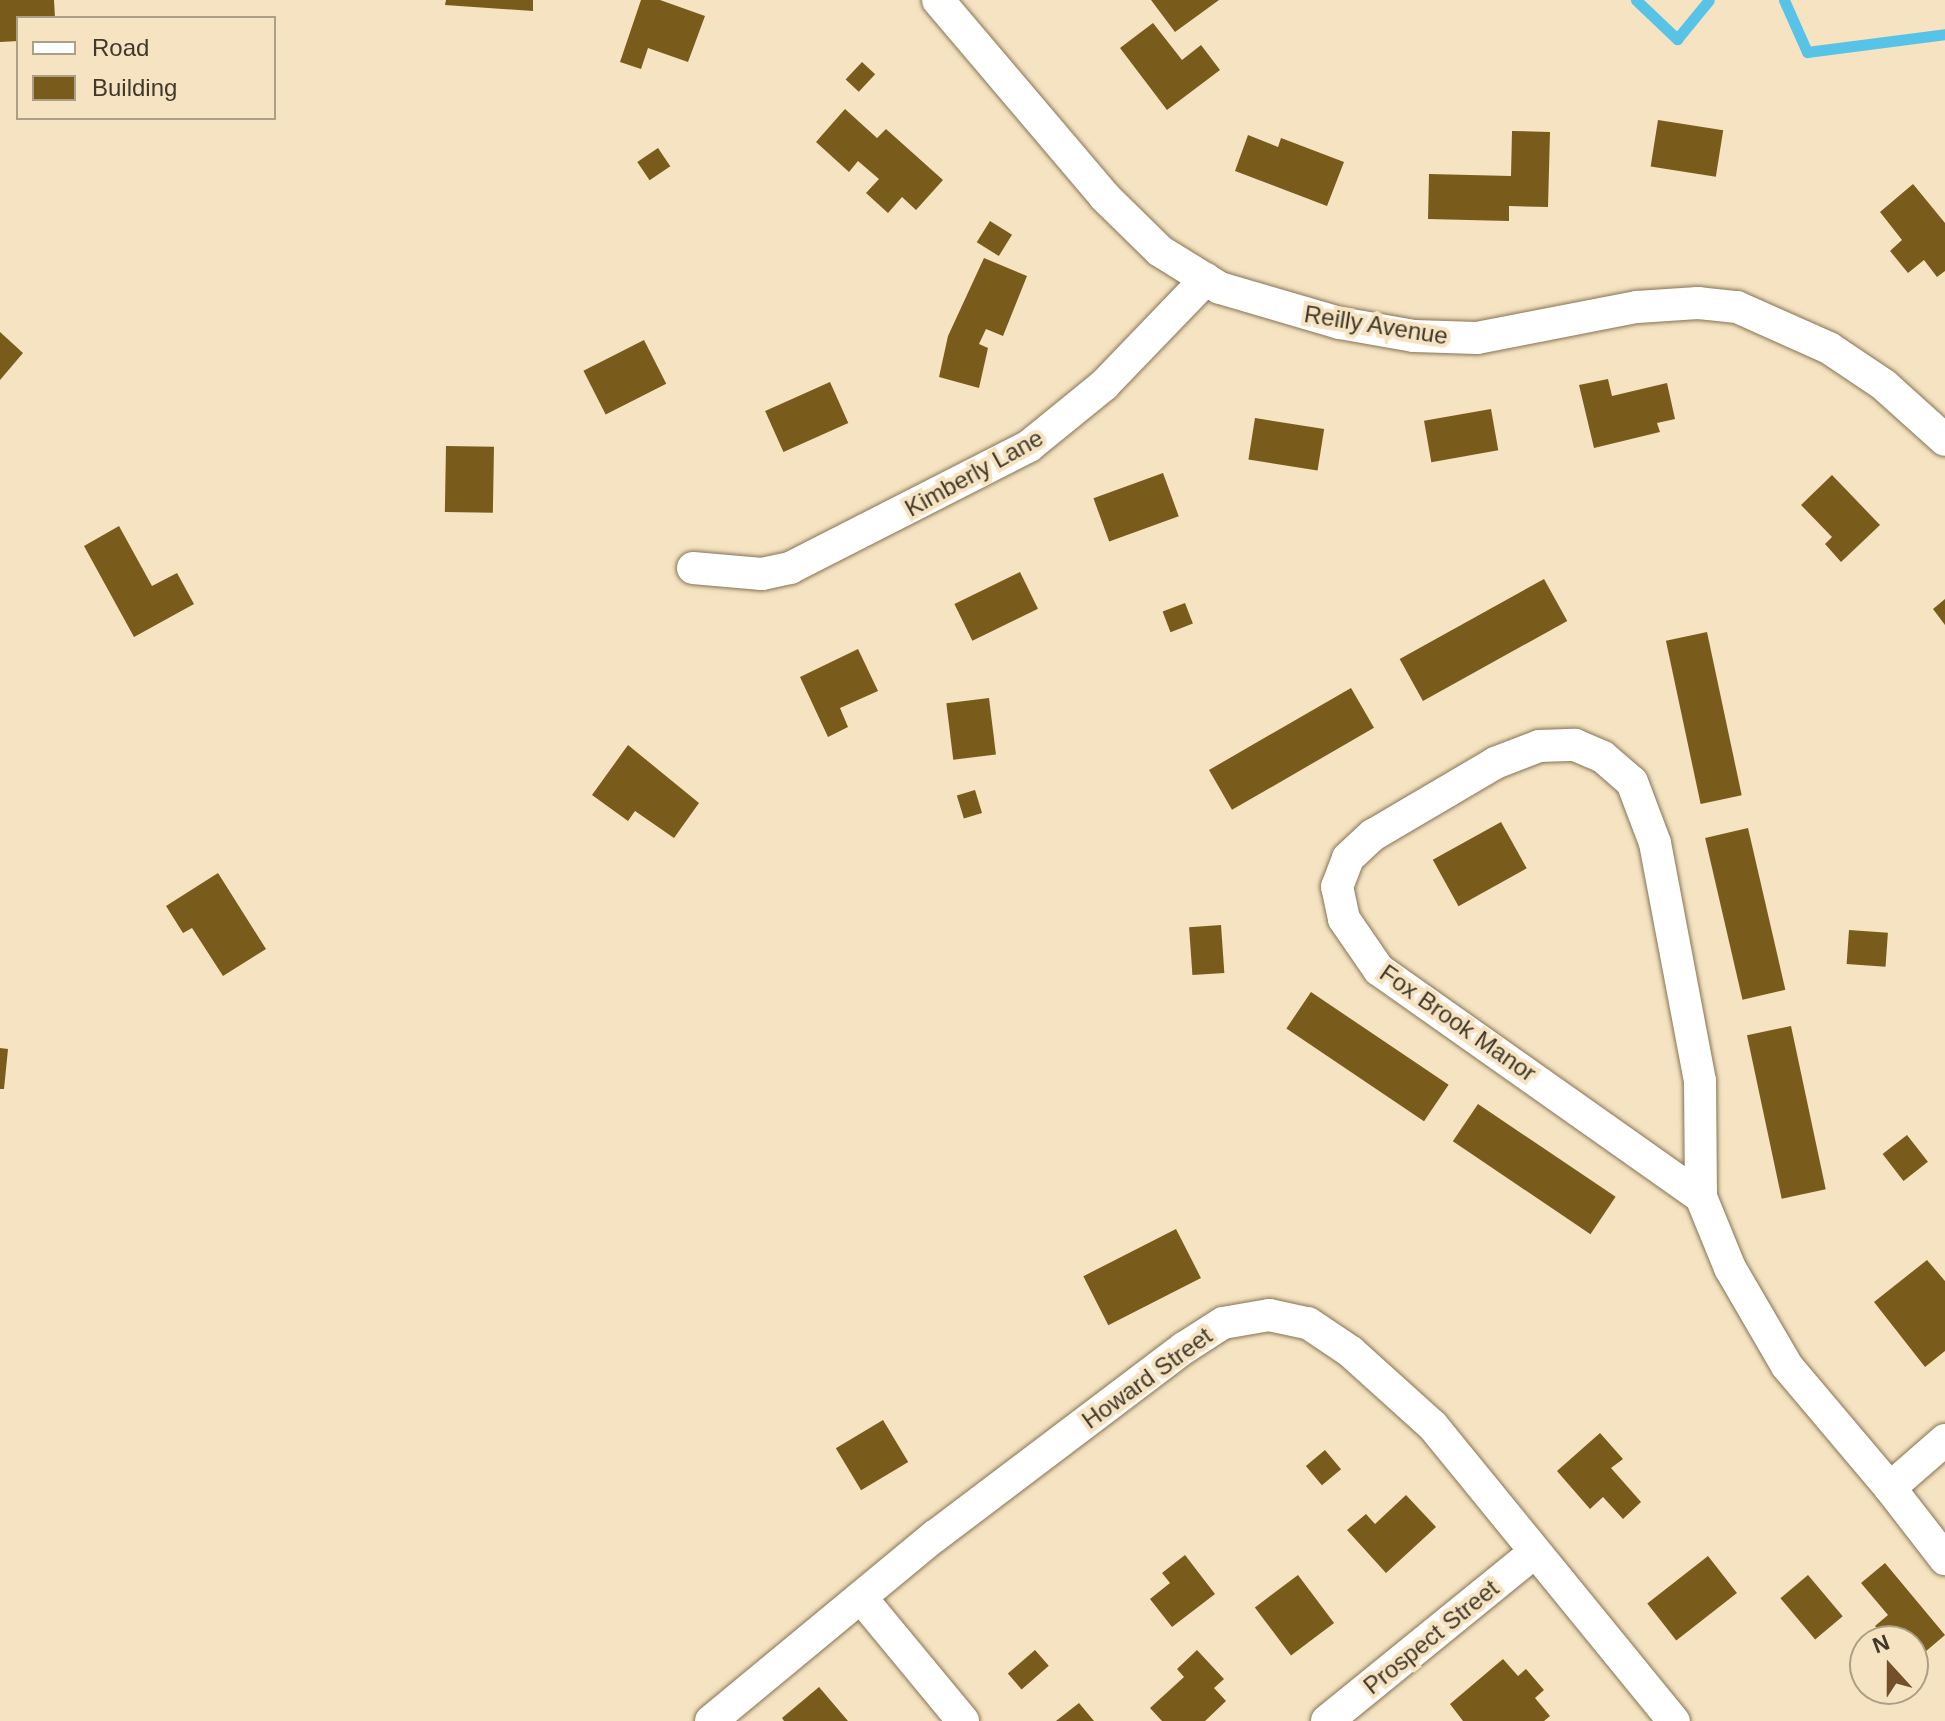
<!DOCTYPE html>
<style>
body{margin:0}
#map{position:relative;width:1945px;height:1721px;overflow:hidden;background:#f5e3c1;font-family:Helvetica,sans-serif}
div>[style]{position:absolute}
.stream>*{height:11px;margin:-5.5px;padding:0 5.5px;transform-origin:5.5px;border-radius:5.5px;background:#57c3e7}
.building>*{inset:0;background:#795c1b;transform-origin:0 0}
.roads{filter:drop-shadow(0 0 2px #857455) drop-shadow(0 0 2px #857455)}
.street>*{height:32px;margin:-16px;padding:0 16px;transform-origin:16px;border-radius:16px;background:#fff}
span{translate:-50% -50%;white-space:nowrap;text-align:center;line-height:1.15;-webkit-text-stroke:8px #f5e3c1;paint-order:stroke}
.street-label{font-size:24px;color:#40392b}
.legend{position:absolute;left:16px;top:16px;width:260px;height:104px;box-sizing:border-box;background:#f5e3c1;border:2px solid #ad9f85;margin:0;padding:10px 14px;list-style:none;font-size:24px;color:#40392b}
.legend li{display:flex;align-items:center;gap:16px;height:40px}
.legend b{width:40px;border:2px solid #ad9f85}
.north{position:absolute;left:1849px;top:1625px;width:80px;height:80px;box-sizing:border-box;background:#f5e3c1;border:2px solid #ad9f85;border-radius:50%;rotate:339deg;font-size:22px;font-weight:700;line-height:32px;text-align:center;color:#40392b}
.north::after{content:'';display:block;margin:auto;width:28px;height:36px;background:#735029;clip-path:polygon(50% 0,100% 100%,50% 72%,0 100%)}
</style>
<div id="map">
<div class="stream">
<div style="left:1636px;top:0;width:57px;rotate:43.6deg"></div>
<div style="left:1677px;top:39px;width:50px;rotate:-50.6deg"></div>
<div style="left:1784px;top:0;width:57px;rotate:66.1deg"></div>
<div style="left:1807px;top:52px;width:139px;rotate:-7.4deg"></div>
</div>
<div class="building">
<div style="clip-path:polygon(0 0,54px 0,55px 18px,18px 18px,18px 41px,0 42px)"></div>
<div style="clip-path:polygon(446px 0,533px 0,533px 11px,445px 5px)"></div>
<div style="clip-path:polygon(641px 0,660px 0,705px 16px,688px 62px,648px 48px,641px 69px,620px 62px)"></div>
<div style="clip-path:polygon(1151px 0,1219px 0,1175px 32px)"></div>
<div style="clip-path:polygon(1153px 23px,1182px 60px,1201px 45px,1220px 70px,1167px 110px,1120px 48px)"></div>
<div style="left:862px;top:62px;width:18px;height:24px;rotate:43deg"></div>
<div style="clip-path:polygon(845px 109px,877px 138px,886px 129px,943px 180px,916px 210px,902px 197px,888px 213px,866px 193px,879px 179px,858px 161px,849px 172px,816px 142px)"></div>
<div style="left:1658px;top:120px;width:66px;height:47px;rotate:9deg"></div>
<div style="clip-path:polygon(1512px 131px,1550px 132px,1548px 207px,1509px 206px,1509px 221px,1428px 219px,1429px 174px,1511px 176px)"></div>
<div style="clip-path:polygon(1248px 135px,1278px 147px,1281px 138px,1344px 162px,1327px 206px,1235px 171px)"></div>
<div style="left:658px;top:148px;width:22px;height:25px;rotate:56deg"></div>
<div style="clip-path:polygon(1913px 184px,1945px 223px,1945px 271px,1937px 277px,1924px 260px,1908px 273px,1890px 251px,1902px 240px,1880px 212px)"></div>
<div style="left:990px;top:221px;width:26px;height:25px;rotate:32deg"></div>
<div style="clip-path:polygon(984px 258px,1027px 276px,1003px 336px,986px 329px,979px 344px,988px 348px,979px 388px,939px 377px,948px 336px)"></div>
<div style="clip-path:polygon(0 332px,23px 353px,0 380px)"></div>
<div style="left:644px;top:340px;width:49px;height:68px;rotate:63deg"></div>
<div style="clip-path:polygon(1608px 379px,1612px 396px,1667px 383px,1675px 419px,1657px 423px,1660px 432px,1594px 448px,1579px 385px)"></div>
<div style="left:830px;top:382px;width:45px;height:71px;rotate:66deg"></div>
<div style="left:1491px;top:409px;width:42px;height:68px;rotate:80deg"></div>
<div style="left:1255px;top:418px;width:70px;height:42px;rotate:9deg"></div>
<div style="left:446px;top:446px;width:48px;height:66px;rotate:1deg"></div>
<div style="left:1163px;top:473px;width:46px;height:74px;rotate:70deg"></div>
<div style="clip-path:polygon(1832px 475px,1880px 525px,1841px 562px,1825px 544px,1832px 537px,1801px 505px)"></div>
<div style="clip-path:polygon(119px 526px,152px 586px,177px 573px,194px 604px,134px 637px,84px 546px)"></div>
<div style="left:1020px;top:572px;width:41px;height:73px;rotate:64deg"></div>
<div style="left:1544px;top:579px;width:48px;height:165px;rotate:61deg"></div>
<div style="clip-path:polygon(1945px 599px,1945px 625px,1933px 609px)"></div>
<div style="left:1185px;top:603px;width:22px;height:24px;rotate:69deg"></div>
<div style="left:1707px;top:632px;width:167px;height:42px;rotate:78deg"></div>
<div style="clip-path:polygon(858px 649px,878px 691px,840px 708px,848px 727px,828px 737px,800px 677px)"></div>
<div style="left:1351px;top:688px;width:46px;height:164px;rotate:60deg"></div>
<div style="left:989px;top:698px;width:57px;height:43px;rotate:83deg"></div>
<div style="clip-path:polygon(628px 745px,699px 803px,674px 838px,635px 811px,628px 821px,592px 795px)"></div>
<div style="left:975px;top:790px;width:24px;height:19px;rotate:73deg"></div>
<div style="left:1501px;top:822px;width:53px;height:78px;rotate:61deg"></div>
<div style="left:1748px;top:828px;width:166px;height:44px;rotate:77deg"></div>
<div style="clip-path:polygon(218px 873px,266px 949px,223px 976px,192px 928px,183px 933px,166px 906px)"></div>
<div style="left:1221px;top:925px;width:48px;height:32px;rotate:86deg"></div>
<div style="left:1849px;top:930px;width:39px;height:34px;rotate:4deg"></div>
<div style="left:1311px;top:992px;width:166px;height:44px;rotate:34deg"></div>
<div style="left:1791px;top:1026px;width:167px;height:45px;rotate:78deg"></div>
<div style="clip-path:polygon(0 1048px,8px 1049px,4px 1089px,0 1089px)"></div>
<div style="left:1478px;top:1104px;width:166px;height:45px;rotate:34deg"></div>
<div style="left:1907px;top:1135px;width:34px;height:31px;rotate:52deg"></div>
<div style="left:1176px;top:1229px;width:55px;height:104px;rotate:63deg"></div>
<div style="clip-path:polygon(1927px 1260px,1945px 1281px,1945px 1351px,1925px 1367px,1874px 1302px)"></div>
<div style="left:883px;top:1420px;width:49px;height:55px;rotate:59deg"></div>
<div style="clip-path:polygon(1600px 1433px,1623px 1459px,1611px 1468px,1641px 1502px,1623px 1519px,1603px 1497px,1590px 1509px,1557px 1471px)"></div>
<div style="left:1325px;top:1450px;width:25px;height:25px;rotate:50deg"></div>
<div style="clip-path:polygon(1406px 1495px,1436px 1527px,1386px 1573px,1347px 1530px,1366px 1514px,1375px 1524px)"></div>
<div style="clip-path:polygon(1185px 1555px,1215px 1594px,1172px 1627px,1150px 1599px,1170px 1583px,1162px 1573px)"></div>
<div style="left:1708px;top:1556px;width:47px;height:77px;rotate:52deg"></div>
<div style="clip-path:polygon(1885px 1563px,1945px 1635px,1925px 1652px,1914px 1638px,1889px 1641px,1875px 1626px,1888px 1615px,1861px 1583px)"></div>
<div style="left:1298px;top:1575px;width:60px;height:54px;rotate:53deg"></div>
<div style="left:1808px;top:1575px;width:54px;height:36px;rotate:50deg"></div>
<div style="left:1035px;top:1650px;width:21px;height:36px;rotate:49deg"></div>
<div style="clip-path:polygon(1197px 1650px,1224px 1679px,1214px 1688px,1226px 1701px,1205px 1721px,1162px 1721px,1150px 1708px,1184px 1677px,1177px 1669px)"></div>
<div style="clip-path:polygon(1503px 1659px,1518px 1676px,1526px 1669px,1544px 1690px,1535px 1698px,1550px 1716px,1544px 1721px,1463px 1721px,1450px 1704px)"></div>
<div style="clip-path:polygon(819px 1687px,848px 1721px,784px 1721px,782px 1718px)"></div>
<div style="clip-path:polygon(1079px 1703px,1094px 1721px,1056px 1721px)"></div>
</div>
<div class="roads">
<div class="street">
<div style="left:938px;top:0;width:257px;rotate:49.7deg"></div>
<div style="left:1104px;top:196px;width:78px;rotate:44.5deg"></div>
<div style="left:1160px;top:251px;width:70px;rotate:31.7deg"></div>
<div style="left:1220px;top:288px;width:125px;rotate:16.3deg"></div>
<div style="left:1340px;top:323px;width:75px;rotate:10deg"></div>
<div style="left:1414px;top:336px;width:63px;rotate:1.8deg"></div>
<div style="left:1477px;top:338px;width:163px;rotate:-11deg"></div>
<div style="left:1637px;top:307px;width:61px;rotate:-3.8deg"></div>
<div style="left:1698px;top:303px;width:39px;rotate:6deg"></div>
<div style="left:1737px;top:307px;width:101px;rotate:24deg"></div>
<div style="left:1829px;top:348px;width:66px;rotate:33.9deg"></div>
<div style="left:1884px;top:385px;width:82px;rotate:42deg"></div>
<div style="left:693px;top:568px;width:69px;rotate:5deg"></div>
<div style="left:762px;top:574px;width:29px;rotate:-12deg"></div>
<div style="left:790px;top:568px;width:268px;rotate:-27deg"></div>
<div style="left:1029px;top:446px;width:97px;rotate:-39.1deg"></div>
<div style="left:1104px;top:385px;width:147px;rotate:-46.1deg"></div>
<div style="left:1701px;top:1197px;width:394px;rotate:-144.8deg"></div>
<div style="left:1379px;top:970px;width:62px;rotate:-124.5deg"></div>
<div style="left:1344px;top:919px;width:33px;rotate:-102deg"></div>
<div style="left:1337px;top:887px;width:31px;rotate:-69deg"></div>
<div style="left:1348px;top:858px;width:34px;rotate:-43deg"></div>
<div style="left:1373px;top:835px;width:142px;rotate:-30.5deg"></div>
<div style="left:1495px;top:763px;width:47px;rotate:-21.1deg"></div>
<div style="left:1539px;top:746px;width:36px;rotate:-2deg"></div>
<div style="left:1575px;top:745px;width:30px;rotate:23deg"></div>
<div style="left:1603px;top:757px;width:38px;rotate:41deg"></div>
<div style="left:1632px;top:782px;width:65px;rotate:69.3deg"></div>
<div style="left:1655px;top:843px;width:242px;rotate:79.3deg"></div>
<div style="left:1700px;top:1081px;width:116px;rotate:89.5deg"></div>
<div style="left:1701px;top:1197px;width:77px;rotate:67.8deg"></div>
<div style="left:1730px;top:1268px;width:113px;rotate:59.8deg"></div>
<div style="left:1787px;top:1366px;width:160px;rotate:49.8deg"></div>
<div style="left:1945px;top:1440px;width:73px;rotate:138.9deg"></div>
<div style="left:1890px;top:1488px;width:90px;rotate:52.2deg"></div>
<div style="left:863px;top:1600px;width:157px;rotate:50.4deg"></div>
<div style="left:711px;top:1721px;width:291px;rotate:-39.6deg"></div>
<div style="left:935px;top:1536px;width:312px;rotate:-37.1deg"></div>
<div style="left:1184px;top:1348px;width:46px;rotate:-32.7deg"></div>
<div style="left:1223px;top:1323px;width:47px;rotate:-9.9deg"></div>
<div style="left:1269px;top:1315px;width:40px;rotate:12deg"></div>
<div style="left:1308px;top:1323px;width:52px;rotate:34deg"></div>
<div style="left:1351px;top:1352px;width:110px;rotate:42.1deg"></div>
<div style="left:1433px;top:1426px;width:381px;rotate:50.8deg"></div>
<div style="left:1327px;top:1721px;width:267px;rotate:-39.1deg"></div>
</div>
</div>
<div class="street-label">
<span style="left:1376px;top:325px;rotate:9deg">Reilly Avenue</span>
<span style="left:974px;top:473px;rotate:-29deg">Kimberly Lane</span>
<span style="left:1458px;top:1023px;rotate:35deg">Fox Brook Manor</span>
<span style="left:1147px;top:1378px;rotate:-36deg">Howard Street</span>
<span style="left:1431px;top:1637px;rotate:-39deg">Prospect Street</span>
</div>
<ul class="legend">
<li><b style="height:10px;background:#fff"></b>Road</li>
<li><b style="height:22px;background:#795c1b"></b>Building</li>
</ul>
<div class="north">N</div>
</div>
